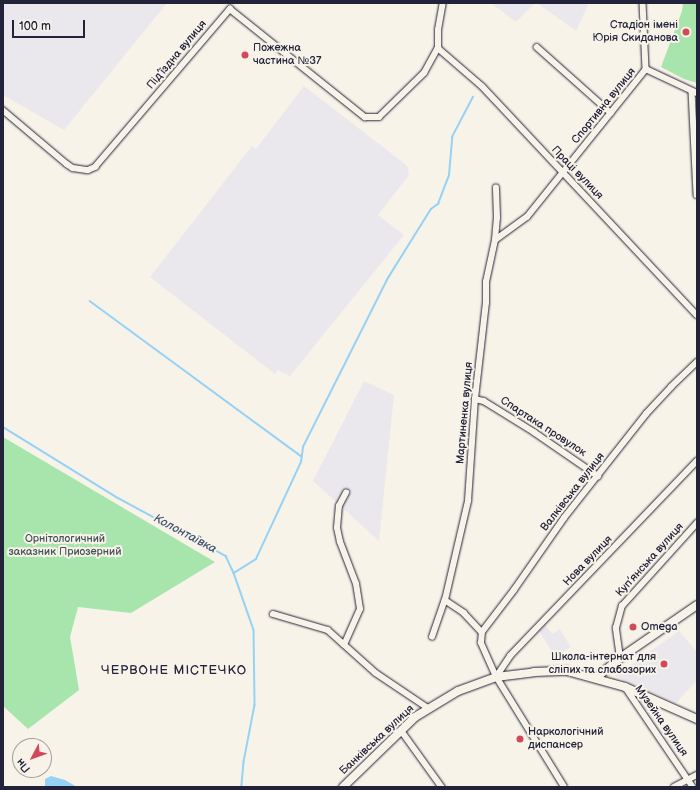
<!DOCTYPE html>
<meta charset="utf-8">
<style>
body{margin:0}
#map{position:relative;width:700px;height:790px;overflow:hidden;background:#f7f3e8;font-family:"Balsamiq Sans",sans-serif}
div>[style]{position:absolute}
.built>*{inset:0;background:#ebe8ed}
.green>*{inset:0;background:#a8e5ac}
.water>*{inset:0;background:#95d2f6}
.stream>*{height:1.5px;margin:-0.75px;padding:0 0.75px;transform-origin:0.75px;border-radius:0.75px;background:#95d2f6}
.roads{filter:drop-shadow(0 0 1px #22223b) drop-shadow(0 0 1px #22223b)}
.street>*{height:5.5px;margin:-2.75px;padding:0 2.75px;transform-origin:2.75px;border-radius:2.75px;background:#f7f3e8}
.secondary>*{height:8px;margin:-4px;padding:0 4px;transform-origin:4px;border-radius:4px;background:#f7f3e8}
.dots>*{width:11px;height:11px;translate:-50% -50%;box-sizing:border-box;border:2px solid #f7f3e8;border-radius:50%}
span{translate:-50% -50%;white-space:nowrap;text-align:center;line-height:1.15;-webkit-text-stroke:4px #f7f3e8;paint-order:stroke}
.poi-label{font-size:11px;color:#22223b}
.right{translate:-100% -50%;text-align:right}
.left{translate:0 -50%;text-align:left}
.street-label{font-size:11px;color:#22223b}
.park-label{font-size:11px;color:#445357}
.water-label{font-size:12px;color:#445773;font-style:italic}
.quarter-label{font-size:13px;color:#22223b;letter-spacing:1px}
.frame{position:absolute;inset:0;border:4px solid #22223b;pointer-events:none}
.north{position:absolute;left:12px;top:738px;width:40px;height:40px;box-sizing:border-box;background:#f7f3e8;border:1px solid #a29fa3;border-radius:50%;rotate:229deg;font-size:11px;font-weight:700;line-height:16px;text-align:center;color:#22223b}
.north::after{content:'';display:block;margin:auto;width:14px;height:18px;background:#d1495b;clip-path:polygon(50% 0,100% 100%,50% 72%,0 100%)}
.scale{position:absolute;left:12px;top:20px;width:73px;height:18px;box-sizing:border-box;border:2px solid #22223b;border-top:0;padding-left:5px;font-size:12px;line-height:14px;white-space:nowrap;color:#22223b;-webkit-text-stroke:3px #f7f3e8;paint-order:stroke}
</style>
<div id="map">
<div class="built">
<div style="clip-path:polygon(3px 3px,167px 3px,64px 130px,3px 95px)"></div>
<div style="clip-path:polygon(491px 3px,535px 3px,516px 22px)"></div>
<div style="clip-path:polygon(537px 3px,589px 3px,576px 31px)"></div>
<div style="clip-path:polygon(304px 86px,405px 164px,408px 168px,409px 175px,378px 215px,404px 235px,290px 376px,278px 370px,275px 374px,150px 277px,252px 146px,256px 149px)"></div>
<div style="clip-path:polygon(364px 381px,394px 395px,379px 541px,313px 481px)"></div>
<div style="clip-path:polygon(545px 624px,552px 634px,560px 629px,571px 647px,555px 657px,538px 629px)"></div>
<div style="clip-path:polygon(679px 631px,697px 652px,697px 680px,676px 703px,615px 676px)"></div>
</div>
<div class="green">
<div style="clip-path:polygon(683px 3px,697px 3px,697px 83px,684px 79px,661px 67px,682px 11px)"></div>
<div style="clip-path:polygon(3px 437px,215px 562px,131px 613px,78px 607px,70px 637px,79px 690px,28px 729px,3px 706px)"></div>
</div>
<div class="water">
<div style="clip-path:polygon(51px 776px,65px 780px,77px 787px,45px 787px,45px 779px)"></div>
</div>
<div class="stream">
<div style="left:90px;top:301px;width:262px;rotate:36.3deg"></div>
<div style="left:3px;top:427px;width:135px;rotate:31.7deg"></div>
<div style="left:118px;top:498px;width:123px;rotate:28.2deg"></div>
<div style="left:226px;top:556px;width:19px;rotate:65deg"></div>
<div style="left:234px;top:573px;width:60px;rotate:70.7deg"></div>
<div style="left:254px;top:630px;width:75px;rotate:89.2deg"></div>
<div style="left:255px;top:705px;width:58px;rotate:100.9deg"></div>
<div style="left:244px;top:762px;width:25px;rotate:95deg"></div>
<div style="left:234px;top:573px;width:26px;rotate:-32deg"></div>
<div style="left:256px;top:559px;width:107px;rotate:-65.1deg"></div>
<div style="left:301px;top:462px;width:15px;rotate:-82deg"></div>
<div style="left:303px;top:447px;width:189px;rotate:-63.3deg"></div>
<div style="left:388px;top:278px;width:81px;rotate:-58.1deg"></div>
<div style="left:431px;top:209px;width:9px;rotate:-36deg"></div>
<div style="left:438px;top:204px;width:31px;rotate:-69deg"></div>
<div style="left:449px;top:175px;width:38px;rotate:-85deg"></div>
<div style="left:452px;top:137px;width:45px;rotate:-62.3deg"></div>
</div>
<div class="roads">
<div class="street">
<div style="left:643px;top:3px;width:66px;rotate:87.4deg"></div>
<div style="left:646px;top:69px;width:56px;rotate:25.2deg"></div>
<div style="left:537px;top:47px;width:99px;rotate:41.7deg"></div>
<div style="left:438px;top:48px;width:58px;rotate:40.8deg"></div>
<div style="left:482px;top:86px;width:314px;rotate:46.8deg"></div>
<div style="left:692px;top:91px;width:104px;rotate:87.2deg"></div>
<div style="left:3px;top:110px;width:84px;rotate:40.2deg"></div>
<div style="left:67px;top:164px;width:7px;rotate:34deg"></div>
<div style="left:73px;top:168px;width:15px;rotate:8deg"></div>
<div style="left:88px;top:170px;width:8px;rotate:-23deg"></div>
<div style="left:95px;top:167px;width:208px;rotate:-49.5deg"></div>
<div style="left:230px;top:9px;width:173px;rotate:38.7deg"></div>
<div style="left:365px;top:117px;width:14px"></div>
<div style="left:379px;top:117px;width:63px;rotate:-44.4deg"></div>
<div style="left:424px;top:73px;width:29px;rotate:-61deg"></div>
<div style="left:438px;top:48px;width:18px;rotate:-90deg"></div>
<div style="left:438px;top:30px;width:27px;rotate:-80deg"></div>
<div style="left:495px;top:240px;width:39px;rotate:-36deg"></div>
<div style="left:527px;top:217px;width:190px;rotate:-51.2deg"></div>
<div style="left:475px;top:399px;width:9px;rotate:13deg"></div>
<div style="left:484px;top:401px;width:59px;rotate:31.8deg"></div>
<div style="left:534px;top:432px;width:78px;rotate:34.5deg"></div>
<div style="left:445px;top:600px;width:23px;rotate:34deg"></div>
<div style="left:464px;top:613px;width:26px;rotate:47deg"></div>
<div style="left:273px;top:614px;width:57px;rotate:16.2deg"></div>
<div style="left:328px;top:630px;width:64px;rotate:41.9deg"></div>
<div style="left:376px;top:673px;width:63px;rotate:33.9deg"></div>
<div style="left:432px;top:637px;width:39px;rotate:-71deg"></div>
<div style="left:445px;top:600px;width:102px;rotate:-76.9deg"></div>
<div style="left:468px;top:501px;width:102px;rotate:-86.1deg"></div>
<div style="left:475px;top:399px;width:97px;rotate:-83.5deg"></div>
<div style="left:486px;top:303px;width:21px;rotate:-90deg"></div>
<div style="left:486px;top:282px;width:43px;rotate:-77.9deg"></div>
<div style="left:495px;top:240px;width:22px;rotate:-85deg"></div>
<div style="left:497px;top:218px;width:30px;rotate:-92deg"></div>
<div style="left:344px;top:645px;width:39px;rotate:-66deg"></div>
<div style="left:360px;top:609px;width:25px;rotate:-99deg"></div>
<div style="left:356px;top:584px;width:45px;rotate:-110.9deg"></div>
<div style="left:340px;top:542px;width:14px;rotate:-102deg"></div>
<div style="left:337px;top:528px;width:22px;rotate:-85deg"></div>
<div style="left:339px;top:506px;width:15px;rotate:-62deg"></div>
<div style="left:620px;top:658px;width:30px;rotate:-98deg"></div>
<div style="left:616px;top:628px;width:23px;rotate:-75deg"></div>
<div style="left:622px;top:606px;width:112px;rotate:-47.9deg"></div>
<div style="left:496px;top:677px;width:25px;rotate:-56deg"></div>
<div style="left:510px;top:656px;width:270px;rotate:-46.2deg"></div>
<div style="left:626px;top:688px;width:120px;rotate:55.9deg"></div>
<div style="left:401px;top:730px;width:70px;rotate:54.3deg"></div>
<div style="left:564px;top:787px;width:129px;rotate:-121.7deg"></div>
<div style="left:496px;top:677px;width:37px;rotate:-114deg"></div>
<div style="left:481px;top:643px;width:11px;rotate:-85deg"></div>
<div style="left:482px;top:632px;width:53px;rotate:-52.7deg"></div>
<div style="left:514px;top:590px;width:88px;rotate:-55.2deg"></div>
<div style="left:564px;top:518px;width:132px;rotate:-51.7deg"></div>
<div style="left:646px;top:414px;width:37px;rotate:-47deg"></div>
<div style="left:671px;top:387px;width:36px;rotate:-44deg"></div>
<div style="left:674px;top:787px;width:26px;rotate:-28deg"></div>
</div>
<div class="secondary">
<div style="left:596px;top:678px;width:31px;rotate:-40deg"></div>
<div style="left:620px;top:658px;width:93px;rotate:-34.5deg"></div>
<div style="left:343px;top:787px;width:100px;rotate:-44.2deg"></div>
<div style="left:415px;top:717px;width:50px;rotate:-31.2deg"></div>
<div style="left:458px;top:691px;width:40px;rotate:-20.2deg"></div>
<div style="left:496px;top:677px;width:38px;rotate:-7deg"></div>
<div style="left:534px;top:672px;width:33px;rotate:-2deg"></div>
<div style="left:567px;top:671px;width:60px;rotate:15.4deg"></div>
<div style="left:625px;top:687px;width:79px;rotate:24deg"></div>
</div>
</div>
<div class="dots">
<div style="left:686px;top:32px;background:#d1495b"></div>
<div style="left:245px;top:55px;background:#d1495b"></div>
<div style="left:633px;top:627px;background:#d1495b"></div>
<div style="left:664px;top:664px;background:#d1495b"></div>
<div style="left:520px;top:739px;background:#d1495b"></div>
</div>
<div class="poi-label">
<span class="right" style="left:678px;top:32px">Стадiон імені<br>Юрія Скиданова</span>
<span class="left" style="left:253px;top:55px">Пожежна<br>частина №37</span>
<span class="left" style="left:641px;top:627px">Omega</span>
<span class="right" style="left:656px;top:664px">Школа-інтернат для<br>сліпих та слабозорих</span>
<span class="left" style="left:528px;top:739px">Наркологічний<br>диспансер</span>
</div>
<div class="street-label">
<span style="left:177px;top:55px;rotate:-50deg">Під’їздна вулиця</span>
<span style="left:604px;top:106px;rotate:-51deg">Спортивна вулиця</span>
<span style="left:577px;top:173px;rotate:46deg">Праці вулиця</span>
<span style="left:465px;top:413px;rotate:-85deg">Мартиненка вулиця</span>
<span style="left:543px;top:427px;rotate:33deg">Спартака провулок</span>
<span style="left:573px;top:492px;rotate:-52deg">Валківська вулиця</span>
<span style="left:650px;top:560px;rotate:-48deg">Куп’янська вулиця</span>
<span style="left:588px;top:561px;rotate:-46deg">Нова вулиця</span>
<span style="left:661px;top:721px;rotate:55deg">Музейна вулиця</span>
<span style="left:377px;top:740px;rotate:-43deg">Банківська вулиця</span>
</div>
<div class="park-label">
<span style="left:65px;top:546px">Орнiтологичний<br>заказник Приозерний</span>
</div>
<div class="water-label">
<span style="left:185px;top:534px;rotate:28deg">Колонтаївка</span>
</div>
<div class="quarter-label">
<span style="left:174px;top:670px">ЧЕРВОНЕ МІСТЕЧКО</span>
</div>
<div class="frame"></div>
<div class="north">Пн</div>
<div class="scale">100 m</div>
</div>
